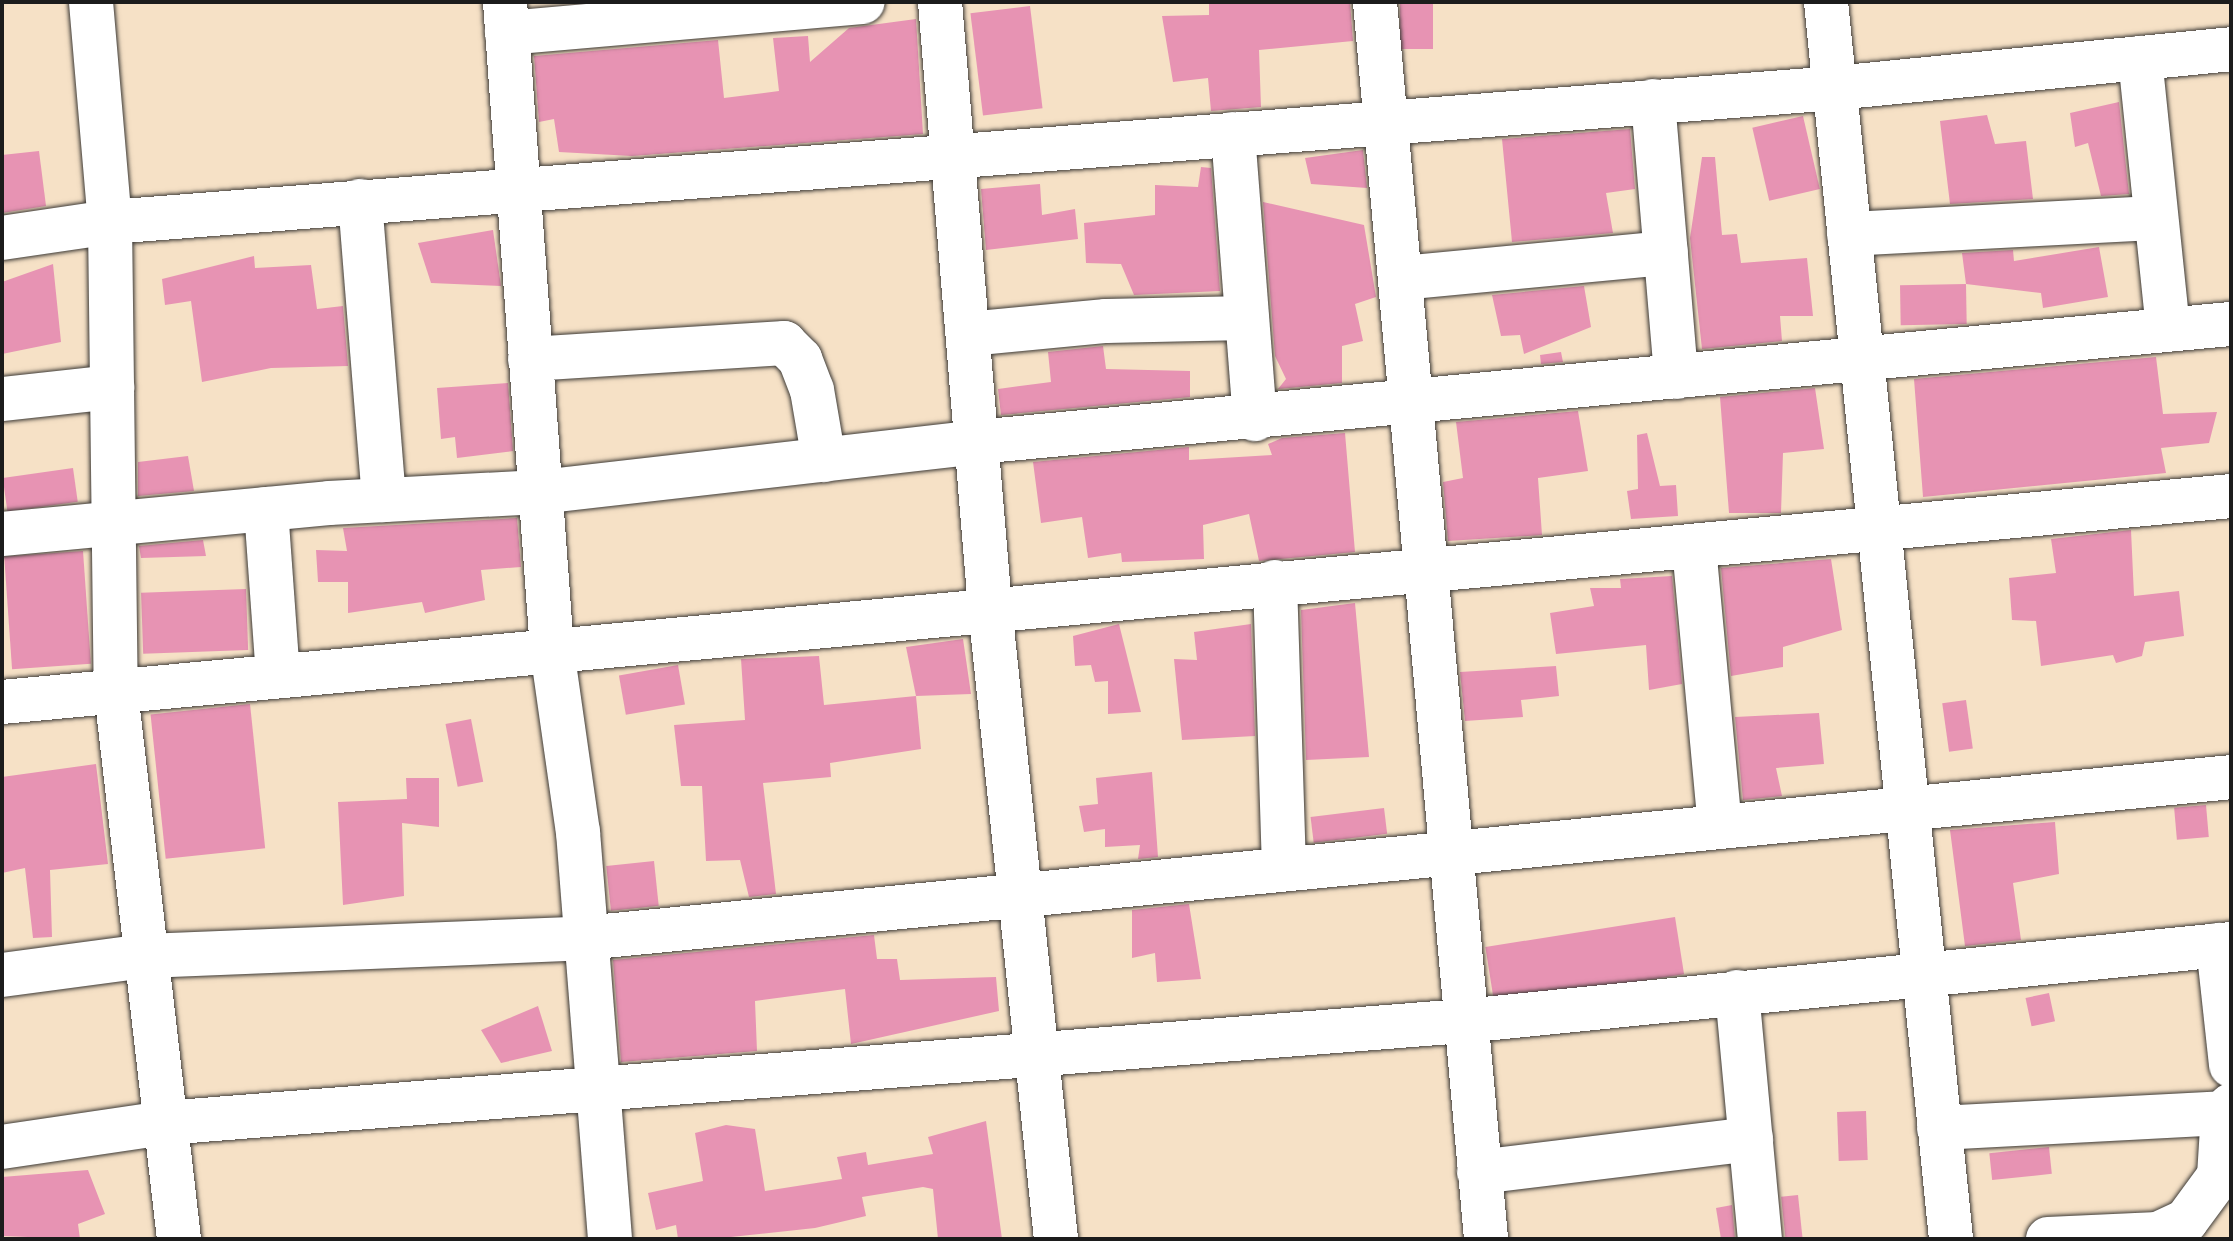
<!DOCTYPE html>
<style>
body{margin:0}
#map{position:relative;width:2233px;height:1241px;overflow:hidden;background:#f6e1c6;font-family:"Old Standard TT",serif}
div>[style]{position:absolute}
.building>*{inset:0;background:#e793b3;transform-origin:0 0}
.roads{filter:drop-shadow(0 0 2px #3d3a36) drop-shadow(0 0 2px #3d3a36)}
.minor>*{height:44px;margin:-22px;padding:0 22px;transform-origin:22px;border-radius:22px;background:#fff}
span{translate:-50% -50%;white-space:nowrap;text-align:center;line-height:1.15;-webkit-text-stroke:6px #fcf5e5;paint-order:stroke}
.frame{position:absolute;inset:0;border:4px solid #1c1c1c;pointer-events:none}
</style>
<div id="map">
<div class="building">
<div style="clip-path:polygon(1209px 2px,1350px 2px,1353px 41px,1259px 50px,1261px 107px,1211px 111px,1208px 78px,1173px 82px,1162px 16px,1209px 15px)"></div>
<div style="left:1400px;top:2px;width:33px;height:47px"></div>
<div style="left:1030px;top:6px;width:103px;height:60px;rotate:83deg"></div>
<div style="clip-path:polygon(916px 19px,923px 134px,632px 156px,559px 152px,554px 119px,539px 122px,534px 56px,718px 40px,724px 98px,779px 91px,773px 38px,808px 36px,810px 62px,849px 28px)"></div>
<div style="clip-path:polygon(2119px 102px,2129px 194px,2101px 196px,2088px 143px,2075px 147px,2070px 113px)"></div>
<div style="clip-path:polygon(1987px 115px,1995px 144px,2026px 141px,2033px 199px,1950px 204px,1940px 121px)"></div>
<div style="left:1803px;top:116px;width:75px;height:52px;rotate:77deg"></div>
<div style="clip-path:polygon(1630px 129px,1635px 189px,1606px 193px,1613px 233px,1512px 242px,1502px 139px)"></div>
<div style="clip-path:polygon(1363px 150px,1367px 188px,1311px 184px,1305px 158px)"></div>
<div style="clip-path:polygon(39px 151px,46px 206px,2px 213px,2px 155px)"></div>
<div style="clip-path:polygon(1702px 157px,1715px 157px,1722px 235px,1737px 234px,1741px 263px,1807px 258px,1813px 316px,1780px 316px,1782px 341px,1702px 349px,1690px 238px)"></div>
<div style="clip-path:polygon(1201px 167px,1211px 168px,1220px 291px,1134px 295px,1121px 264px,1086px 263px,1084px 223px,1155px 215px,1155px 185px,1198px 187px)"></div>
<div style="clip-path:polygon(1040px 184px,1042px 215px,1075px 209px,1078px 239px,986px 250px,981px 189px)"></div>
<div style="clip-path:polygon(1263px 202px,1364px 225px,1376px 297px,1355px 304px,1363px 341px,1342px 346px,1342px 383px,1278px 389px,1286px 379px,1275px 356px)"></div>
<div style="clip-path:polygon(493px 230px,501px 286px,431px 283px,418px 243px)"></div>
<div style="clip-path:polygon(2099px 247px,2108px 297px,2043px 308px,2041px 293px,1966px 284px,1962px 253px,2013px 250px,2014px 261px)"></div>
<div style="clip-path:polygon(254px 256px,255px 268px,311px 265px,317px 309px,343px 306px,348px 366px,271px 368px,202px 382px,191px 301px,165px 305px,162px 279px)"></div>
<div style="clip-path:polygon(53px 264px,61px 342px,2px 354px,2px 282px)"></div>
<div style="left:1966px;top:284px;width:40px;height:66px;rotate:89deg"></div>
<div style="clip-path:polygon(1584px 286px,1591px 327px,1524px 354px,1520px 335px,1501px 336px,1492px 295px)"></div>
<div style="clip-path:polygon(1103px 346px,1106px 369px,1190px 371px,1190px 397px,1001px 415px,998px 389px,1051px 382px,1048px 352px)"></div>
<div style="clip-path:polygon(1561px 352px,1563px 362px,1541px 364px,1540px 355px)"></div>
<div style="clip-path:polygon(2156px 357px,2163px 414px,2217px 412px,2209px 443px,2161px 448px,2166px 473px,1923px 497px,1914px 379px)"></div>
<div style="clip-path:polygon(508px 383px,513px 451px,457px 458px,455px 437px,441px 439px,437px 388px)"></div>
<div style="clip-path:polygon(1815px 388px,1824px 449px,1783px 453px,1781px 513px,1729px 513px,1720px 397px)"></div>
<div style="clip-path:polygon(1578px 411px,1588px 471px,1538px 478px,1542px 535px,1448px 541px,1443px 482px,1463px 478px,1456px 422px)"></div>
<div style="clip-path:polygon(1345px 433px,1355px 552px,1259px 561px,1249px 514px,1203px 525px,1204px 559px,1122px 562px,1121px 553px,1088px 558px,1082px 517px,1041px 523px,1033px 462px,1189px 447px,1189px 460px,1272px 455px,1268px 444px,1282px 438px)"></div>
<div style="clip-path:polygon(1647px 433px,1660px 486px,1676px 485px,1678px 516px,1631px 519px,1627px 491px,1638px 489px,1637px 435px)"></div>
<div style="clip-path:polygon(188px 456px,194px 491px,138px 496px,138px 462px)"></div>
<div style="left:73px;top:468px;width:34px;height:71px;rotate:82deg"></div>
<div style="clip-path:polygon(517px 518px,521px 567px,481px 570px,485px 600px,425px 613px,422px 602px,348px 613px,348px 582px,318px 582px,316px 550px,347px 551px,343px 528px)"></div>
<div style="clip-path:polygon(2131px 530px,2134px 596px,2179px 591px,2184px 636px,2145px 642px,2142px 656px,2116px 663px,2113px 655px,2041px 666px,2036px 621px,2012px 620px,2009px 578px,2056px 573px,2051px 539px)"></div>
<div style="clip-path:polygon(203px 540px,206px 556px,141px 558px,139px 546px)"></div>
<div style="left:83px;top:551px;width:113px;height:79px;rotate:86deg"></div>
<div style="clip-path:polygon(1831px 559px,1842px 630px,1783px 647px,1783px 667px,1731px 676px,1721px 568px)"></div>
<div style="clip-path:polygon(1672px 576px,1682px 684px,1649px 690px,1646px 645px,1556px 654px,1550px 613px,1594px 606px,1590px 588px,1621px 588px,1620px 579px)"></div>
<div style="left:246px;top:589px;width:61px;height:105px;rotate:88deg"></div>
<div style="clip-path:polygon(1355px 603px,1369px 757px,1306px 760px,1301px 610px)"></div>
<div style="clip-path:polygon(1119px 624px,1141px 712px,1108px 714px,1108px 681px,1095px 682px,1091px 665px,1075px 666px,1073px 636px)"></div>
<div style="clip-path:polygon(1251px 624px,1255px 736px,1182px 740px,1174px 659px,1197px 660px,1194px 632px)"></div>
<div style="clip-path:polygon(963px 639px,971px 694px,916px 696px,906px 647px)"></div>
<div style="clip-path:polygon(819px 656px,824px 705px,916px 696px,921px 749px,830px 763px,831px 777px,763px 783px,776px 894px,749px 897px,740px 860px,706px 861px,702px 786px,681px 786px,674px 725px,745px 720px,741px 659px)"></div>
<div style="left:678px;top:665px;width:40px;height:60px;rotate:80deg"></div>
<div style="clip-path:polygon(1556px 666px,1559px 696px,1521px 700px,1523px 717px,1465px 721px,1460px 672px)"></div>
<div style="left:1966px;top:700px;width:49px;height:24px;rotate:82deg"></div>
<div style="left:250px;top:704px;width:145px;height:100px;rotate:84deg"></div>
<div style="clip-path:polygon(1819px 713px,1824px 764px,1776px 768px,1782px 796px,1743px 800px,1735px 717px)"></div>
<div style="left:471px;top:719px;width:64px;height:26px;rotate:79deg"></div>
<div style="clip-path:polygon(96px 764px,108px 864px,50px 870px,52px 937px,33px 938px,25px 868px,2px 873px,2px 777px)"></div>
<div style="clip-path:polygon(1152px 772px,1158px 857px,1138px 859px,1140px 845px,1105px 847px,1105px 829px,1084px 832px,1079px 806px,1098px 804px,1096px 778px)"></div>
<div style="clip-path:polygon(406px 778px,439px 778px,439px 827px,402px 823px,404px 896px,343px 905px,338px 802px,407px 799px)"></div>
<div style="left:2206px;top:805px;width:32px;height:32px;rotate:85deg"></div>
<div style="left:1384px;top:808px;width:26px;height:74px;rotate:83deg"></div>
<div style="clip-path:polygon(2055px 822px,2059px 874px,2013px 883px,2021px 940px,1965px 946px,1950px 830px)"></div>
<div style="left:654px;top:861px;width:45px;height:48px;rotate:84deg"></div>
<div style="clip-path:polygon(1189px 904px,1201px 979px,1157px 982px,1155px 953px,1132px 958px,1132px 910px)"></div>
<div style="left:1675px;top:917px;width:58px;height:192px;rotate:81deg"></div>
<div style="clip-path:polygon(874px 935px,877px 959px,897px 959px,900px 980px,996px 977px,999px 1011px,851px 1044px,845px 989px,755px 1001px,757px 1051px,621px 1062px,613px 960px)"></div>
<div style="left:2049px;top:993px;width:29px;height:24px;rotate:78deg"></div>
<div style="clip-path:polygon(538px 1006px,552px 1051px,501px 1063px,481px 1030px)"></div>
<div style="left:1866px;top:1111px;width:49px;height:29px;rotate:88deg"></div>
<div style="clip-path:polygon(986px 1121px,1002px 1239px,938px 1239px,933px 1189px,923px 1187px,862px 1197px,866px 1216px,815px 1228px,712px 1239px,678px 1239px,676px 1225px,656px 1230px,648px 1193px,703px 1181px,695px 1133px,726px 1125px,755px 1129px,765px 1191px,842px 1179px,837px 1157px,866px 1152px,868px 1165px,933px 1154px,928px 1137px)"></div>
<div style="left:2049px;top:1147px;width:27px;height:60px;rotate:84deg"></div>
<div style="clip-path:polygon(88px 1170px,105px 1214px,78px 1224px,80px 1239px,2px 1236px,2px 1177px)"></div>
<div style="left:1798px;top:1195px;width:44px;height:17px;rotate:84deg"></div>
<div style="clip-path:polygon(1732px 1205px,1735px 1239px,1721px 1239px,1716px 1208px)"></div>
</div>
<div class="roads">
<div class="minor">
<div style="left:91px;top:2px;width:221px;rotate:85.1deg"></div>
<div style="left:110px;top:222px;width:470px;rotate:89.3deg"></div>
<div style="left:116px;top:692px;width:551px;rotate:83.43deg"></div>
<div style="left:505px;top:2px;width:650px;rotate:85.85deg"></div>
<div style="left:552px;top:650px;width:184px;rotate:81.9deg"></div>
<div style="left:578px;top:832px;width:408px;rotate:85.5deg"></div>
<div style="left:940px;top:2px;width:608px;rotate:85.28deg"></div>
<div style="left:990px;top:608px;width:634px;rotate:84.03deg"></div>
<div style="left:1375px;top:2px;width:1242px;rotate:84.87deg"></div>
<div style="left:1826px;top:2px;width:1243px;rotate:84.23deg"></div>
<div style="left:507px;top:33px;width:357px;rotate:-5deg"></div>
<div style="left:2140px;top:58px;width:273px;rotate:84.1deg"></div>
<div style="left:1653px;top:101px;width:277px;rotate:85.2deg"></div>
<div style="left:1233px;top:134px;width:286px;rotate:85.6deg"></div>
<div style="left:360px;top:201px;width:300px;rotate:85.4deg"></div>
<div style="left:1849px;top:234px;width:307px;rotate:-3deg"></div>
<div style="left:2px;top:238px;width:109px;rotate:-8.4deg"></div>
<div style="left:110px;top:222px;width:1730px;rotate:-4.44deg"></div>
<div style="left:1835px;top:88px;width:398px;rotate:-5.6deg"></div>
<div style="left:1401px;top:278px;width:266px;rotate:-5.4deg"></div>
<div style="left:968px;top:334px;width:139px;rotate:-5.4deg"></div>
<div style="left:1106px;top:321px;width:141px;rotate:-1.2deg"></div>
<div style="left:530px;top:359px;width:255px;rotate:-3.6deg"></div>
<div style="left:784px;top:343px;width:23px;rotate:45deg"></div>
<div style="left:800px;top:359px;width:33px;rotate:69deg"></div>
<div style="left:812px;top:390px;width:71px;rotate:80.3deg"></div>
<div style="left:2px;top:399px;width:111px;rotate:-6.2deg"></div>
<div style="left:266px;top:509px;width:167px;rotate:85.9deg"></div>
<div style="left:2px;top:534px;width:328px;rotate:-5.4deg"></div>
<div style="left:329px;top:503px;width:211px;rotate:-3deg"></div>
<div style="left:540px;top:492px;width:440px;rotate:-6.5deg"></div>
<div style="left:977px;top:442px;width:1260px;rotate:-5.38deg"></div>
<div style="left:1694px;top:547px;width:279px;rotate:84.7deg"></div>
<div style="left:1275px;top:582px;width:287px;rotate:88.2deg"></div>
<div style="left:2px;top:702px;width:2238px;rotate:-5.28deg"></div>
<div style="left:2218px;top:945px;width:121px;rotate:83.8deg"></div>
<div style="left:2px;top:975px;width:144px;rotate:-7.6deg"></div>
<div style="left:145px;top:956px;width:439px;rotate:-2.3deg"></div>
<div style="left:584px;top:938px;width:1655px;rotate:-5.58deg"></div>
<div style="left:1737px;top:992px;width:248px;rotate:84.7deg"></div>
<div style="left:1939px;top:1128px;width:284px;rotate:-3deg"></div>
<div style="left:2223px;top:1113px;width:11px;rotate:-45deg"></div>
<div style="left:2px;top:1147px;width:164px;rotate:-8.4deg"></div>
<div style="left:164px;top:1123px;width:1304px;rotate:-4.49deg"></div>
<div style="left:1464px;top:1021px;width:771px;rotate:-5.73deg"></div>
<div style="left:1479px;top:1172px;width:274px;rotate:-6.9deg"></div>
<div style="left:2048px;top:1239px;width:110px;rotate:-2.6deg"></div>
<div style="left:2158px;top:1234px;width:31px;rotate:-25deg"></div>
<div style="left:2186px;top:1221px;width:56px;rotate:-53.7deg"></div>
<div style="left:2219px;top:1176px;width:63px;rotate:-86.4deg"></div>
</div>
</div>
<div class="frame"></div>
</div>
